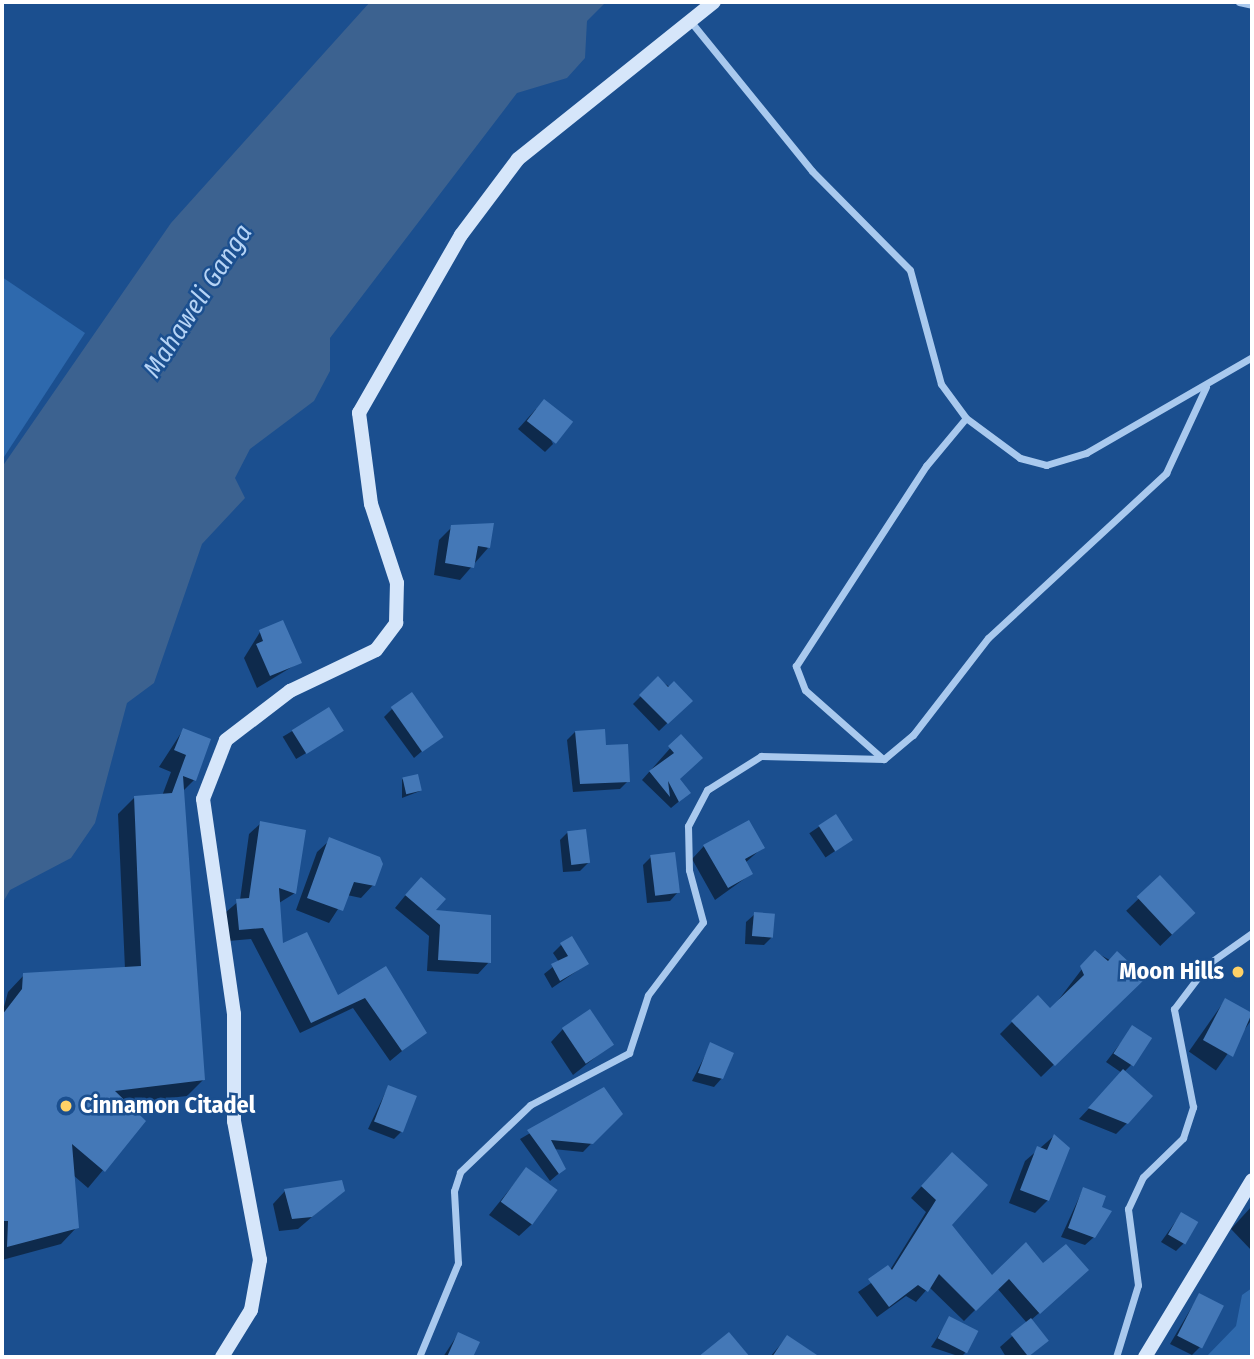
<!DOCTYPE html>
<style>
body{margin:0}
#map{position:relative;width:1254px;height:1359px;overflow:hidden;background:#1b4f8f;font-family:"Fira Sans Condensed",sans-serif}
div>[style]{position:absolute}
.green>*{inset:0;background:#2e69ad}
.water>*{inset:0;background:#3c6290}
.shadow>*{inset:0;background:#0007;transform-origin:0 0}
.building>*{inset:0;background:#4478b7;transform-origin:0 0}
.street>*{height:7px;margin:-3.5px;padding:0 3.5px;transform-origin:3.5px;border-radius:3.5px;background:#a9c9ee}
.secondary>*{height:14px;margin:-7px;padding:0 7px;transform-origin:7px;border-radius:7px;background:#d6e6fa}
.dots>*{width:19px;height:19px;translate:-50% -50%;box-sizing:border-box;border:4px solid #1b4f8f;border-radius:50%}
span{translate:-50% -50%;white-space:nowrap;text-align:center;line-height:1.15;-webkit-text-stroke:5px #1b4f8f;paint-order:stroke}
.poi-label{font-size:24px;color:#fff;font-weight:700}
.right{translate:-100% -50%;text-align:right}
.left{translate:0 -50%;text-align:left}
.water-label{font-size:26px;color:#b5d3f5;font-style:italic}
.frame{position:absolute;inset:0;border:4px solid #fff;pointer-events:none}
</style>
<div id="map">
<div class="green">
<div style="clip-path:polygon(2px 277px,85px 333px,2px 460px)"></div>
<div style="clip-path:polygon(1252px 1288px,1252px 1357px,1206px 1357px,1236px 1326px,1242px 1295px)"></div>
</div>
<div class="water">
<div style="clip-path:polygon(370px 2px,606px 2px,587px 21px,585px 58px,567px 78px,517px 93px,330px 338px,330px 371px,314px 401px,250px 449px,235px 478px,245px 498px,202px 544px,154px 683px,127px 703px,95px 823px,71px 858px,10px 890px,2px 904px,2px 467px,171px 223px)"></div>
</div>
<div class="shadow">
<div style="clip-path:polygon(536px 409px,553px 444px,545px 452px,518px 429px)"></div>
<div style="clip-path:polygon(452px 527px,488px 548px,460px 580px,434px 575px,439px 540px)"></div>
<div style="clip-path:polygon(260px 632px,300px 662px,257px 688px,244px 658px)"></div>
<div style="clip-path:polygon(658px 679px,690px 701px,659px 731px,633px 704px)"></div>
<div style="left:329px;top:709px;width:26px;height:54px;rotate:59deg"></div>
<div style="clip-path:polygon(392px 709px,435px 740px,414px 758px,384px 717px)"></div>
<div style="clip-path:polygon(183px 730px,194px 780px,183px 791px,203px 1080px,187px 1096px,125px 1103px,144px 1121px,88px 1188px,73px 1175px,77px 1227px,61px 1244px,2px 1260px,2px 1014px,8px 992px,24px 975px,125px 969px,118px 814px,134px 798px,162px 796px,171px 772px,159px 767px)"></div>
<div style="clip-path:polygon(575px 732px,604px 747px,628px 781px,620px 789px,573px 792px,567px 740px)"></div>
<div style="clip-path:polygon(681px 736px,678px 779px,689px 793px,671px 808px,642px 780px)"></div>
<div style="clip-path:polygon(402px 779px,420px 791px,402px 798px)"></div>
<div style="left:835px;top:816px;width:29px;height:31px;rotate:56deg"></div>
<div style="clip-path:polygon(261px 823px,295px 893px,279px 903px,282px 946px,338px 998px,386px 968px,425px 1032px,390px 1061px,353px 1008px,300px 1033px,251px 939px,228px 941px,226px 912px,240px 900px,249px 834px)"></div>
<div style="clip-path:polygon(568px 832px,588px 863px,580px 871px,563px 872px,560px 840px)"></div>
<div style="clip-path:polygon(330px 840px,373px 885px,361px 898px,347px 895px,329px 923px,296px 910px,317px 852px)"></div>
<div style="clip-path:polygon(704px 846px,762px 848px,745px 863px,751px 874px,715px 900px,692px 859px)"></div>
<div style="clip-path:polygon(651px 857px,678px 892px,670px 901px,647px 903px,643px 865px)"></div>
<div style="left:1160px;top:878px;width:49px;height:47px;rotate:46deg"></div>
<div style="clip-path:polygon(409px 891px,489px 962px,478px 974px,427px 971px,429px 936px,395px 908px)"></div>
<div style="clip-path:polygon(755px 914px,772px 937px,764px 945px,745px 944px,746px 922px)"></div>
<div style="clip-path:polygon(561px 945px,587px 964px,552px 988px,544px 974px,559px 962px,553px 953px)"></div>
<div style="clip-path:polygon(1095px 952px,1143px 978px,1041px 1077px,1000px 1034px,1037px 997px,1050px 1011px)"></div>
<div style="left:1225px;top:1000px;width:33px;height:63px;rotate:35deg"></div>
<div style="clip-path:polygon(1133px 1027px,1131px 1065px,1124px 1072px,1127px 1123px,1116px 1134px,1079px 1119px,1122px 1073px,1106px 1062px)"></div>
<div style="clip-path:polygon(563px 1029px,612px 1044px,573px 1075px,551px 1042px)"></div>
<div style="clip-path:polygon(711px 1044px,722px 1078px,714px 1087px,692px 1081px)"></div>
<div style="clip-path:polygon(388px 1087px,402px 1131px,394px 1139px,368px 1129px)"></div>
<div style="clip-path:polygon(604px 1090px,620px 1114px,583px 1152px,553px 1149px,564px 1169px,550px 1181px,520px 1139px)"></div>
<div style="clip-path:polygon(1054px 1136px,1048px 1200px,1035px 1213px,1009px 1203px,1025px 1161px)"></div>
<div style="clip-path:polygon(940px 1166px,950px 1225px,992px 1277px,1043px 1266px,1076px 1281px,1031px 1320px,1046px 1341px,1028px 1357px,1006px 1357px,1000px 1347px,1027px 1323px,997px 1288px,964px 1321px,929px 1287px,916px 1302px,906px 1296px,877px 1317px,858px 1292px,890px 1270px,926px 1212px,911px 1198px)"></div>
<div style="clip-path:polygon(526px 1169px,532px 1224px,519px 1236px,489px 1215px)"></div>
<div style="clip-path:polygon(1083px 1189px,1094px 1237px,1085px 1245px,1061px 1237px)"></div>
<div style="clip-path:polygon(343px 1190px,298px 1229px,279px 1231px,273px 1204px,285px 1191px)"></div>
<div style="clip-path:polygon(1252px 1206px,1252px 1251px,1231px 1229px)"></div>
<div style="clip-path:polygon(1181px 1214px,1184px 1243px,1176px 1251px,1161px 1242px)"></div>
<div style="clip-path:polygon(1199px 1295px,1200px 1347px,1192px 1355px,1170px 1344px)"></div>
<div style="clip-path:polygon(950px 1318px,965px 1353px,961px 1357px,931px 1347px)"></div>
<div style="clip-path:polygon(458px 1334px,478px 1343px,472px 1357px,443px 1357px)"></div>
<div style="clip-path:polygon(787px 1337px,813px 1355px,812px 1357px,770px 1357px)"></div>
</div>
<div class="building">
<div style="left:544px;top:399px;width:37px;height:28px;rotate:38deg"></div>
<div style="clip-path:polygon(494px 523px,490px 548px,478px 546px,474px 568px,445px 563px,451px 525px)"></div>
<div style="clip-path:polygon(283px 620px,302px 663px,270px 676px,256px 644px,263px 641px,259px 630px)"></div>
<div style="clip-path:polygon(658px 676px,668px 687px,674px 681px,693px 701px,668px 724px,639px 695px)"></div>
<div style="left:412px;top:692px;width:55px;height:26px;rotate:55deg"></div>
<div style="left:329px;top:707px;width:28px;height:44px;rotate:58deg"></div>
<div style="clip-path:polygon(183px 728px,211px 739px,196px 781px,183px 776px,205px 1080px,115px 1091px,146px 1121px,105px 1172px,72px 1144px,79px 1228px,7px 1247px,8px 1221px,2px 1221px,2px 1015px,22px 989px,23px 973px,141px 966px,134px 796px,172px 793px,186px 755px,174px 750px)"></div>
<div style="clip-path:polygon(605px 729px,606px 745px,628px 744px,630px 782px,580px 784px,575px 731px)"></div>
<div style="clip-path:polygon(681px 734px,703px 758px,680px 779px,691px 793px,679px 802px,668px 781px,670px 797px,649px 771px,674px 753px,668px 746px)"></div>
<div style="left:418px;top:774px;width:17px;height:16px;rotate:77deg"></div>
<div style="left:836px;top:814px;width:31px;height:21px;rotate:57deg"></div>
<div style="clip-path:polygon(749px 820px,765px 848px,745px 859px,753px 874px,728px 888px,703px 845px)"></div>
<div style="clip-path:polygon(260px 821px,306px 830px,296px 894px,279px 888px,283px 943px,307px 932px,338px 995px,386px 966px,427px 1033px,402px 1051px,365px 998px,311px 1023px,263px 928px,239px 930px,236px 899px,249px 898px)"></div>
<div style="left:586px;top:829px;width:34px;height:19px;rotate:83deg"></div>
<div style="clip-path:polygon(329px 837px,380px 857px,383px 864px,375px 886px,354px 882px,343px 911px,307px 898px)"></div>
<div style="left:675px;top:852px;width:41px;height:25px;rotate:83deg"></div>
<div style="left:1160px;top:875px;width:52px;height:32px;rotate:47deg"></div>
<div style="clip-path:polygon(421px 877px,446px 899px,436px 910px,491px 915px,491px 963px,438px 960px,440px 925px,405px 895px)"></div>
<div style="left:754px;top:912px;width:21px;height:24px;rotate:5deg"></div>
<div style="clip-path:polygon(572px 936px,589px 964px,560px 981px,551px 964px,568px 956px,560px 943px)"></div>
<div style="clip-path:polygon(1095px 950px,1108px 961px,1117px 951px,1146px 978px,1055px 1066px,1011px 1021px,1038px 995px,1050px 1008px,1084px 975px,1080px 966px)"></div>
<div style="clip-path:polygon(1225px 998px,1252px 1013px,1233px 1057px,1203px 1040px)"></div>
<div style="left:590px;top:1009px;width:43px;height:34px;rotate:56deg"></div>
<div style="left:1132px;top:1025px;width:24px;height:34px;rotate:33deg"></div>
<div style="clip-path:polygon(710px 1042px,734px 1053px,723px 1079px,698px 1073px)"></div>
<div style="clip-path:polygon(1123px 1069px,1153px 1096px,1128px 1124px,1088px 1108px)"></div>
<div style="left:388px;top:1085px;width:31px;height:39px;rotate:21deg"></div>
<div style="clip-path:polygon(604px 1087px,623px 1114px,593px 1144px,551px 1140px,566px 1169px,559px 1174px,527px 1130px)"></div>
<div style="clip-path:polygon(1054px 1134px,1070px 1148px,1049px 1201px,1020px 1190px,1037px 1146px,1047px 1150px)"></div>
<div style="clip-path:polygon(952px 1152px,988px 1185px,952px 1225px,992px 1275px,1026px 1242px,1043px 1263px,1066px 1244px,1089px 1270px,1040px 1314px,1009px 1279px,976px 1311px,939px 1274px,928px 1292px,918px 1285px,889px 1307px,868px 1279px,888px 1265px,892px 1270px,936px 1200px,921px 1186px)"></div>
<div style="left:526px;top:1167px;width:39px;height:43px;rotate:36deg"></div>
<div style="clip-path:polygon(342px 1180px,345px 1191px,312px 1217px,292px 1219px,284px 1189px)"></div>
<div style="clip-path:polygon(1083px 1187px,1106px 1196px,1102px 1207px,1112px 1211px,1095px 1238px,1068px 1228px)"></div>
<div style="left:1181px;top:1212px;width:20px;height:26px;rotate:30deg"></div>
<div style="left:1199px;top:1293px;width:28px;height:48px;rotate:27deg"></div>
<div style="left:949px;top:1316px;width:33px;height:25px;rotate:27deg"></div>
<div style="left:1031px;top:1318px;width:29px;height:26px;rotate:52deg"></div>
<div style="clip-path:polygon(458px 1332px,480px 1342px,473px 1357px,447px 1357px)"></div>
<div style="clip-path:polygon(729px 1332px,750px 1357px,698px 1357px)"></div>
<div style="clip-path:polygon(787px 1335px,820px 1357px,772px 1357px)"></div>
</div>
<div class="street">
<div style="left:1239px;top:2px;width:13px;rotate:13deg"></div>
<div style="left:691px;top:22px;width:192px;rotate:50.9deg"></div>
<div style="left:812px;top:171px;width:139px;rotate:45.3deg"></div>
<div style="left:910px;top:270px;width:118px;rotate:74.8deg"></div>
<div style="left:941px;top:384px;width:42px;rotate:53.7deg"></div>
<div style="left:966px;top:418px;width:67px;rotate:36.5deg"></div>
<div style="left:1020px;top:458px;width:27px;rotate:15deg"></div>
<div style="left:1046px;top:465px;width:42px;rotate:-16.7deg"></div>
<div style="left:1086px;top:453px;width:192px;rotate:-30deg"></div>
<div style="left:883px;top:759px;width:104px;rotate:-138.5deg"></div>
<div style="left:805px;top:690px;width:26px;rotate:-111deg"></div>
<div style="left:796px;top:666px;width:239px;rotate:-57deg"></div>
<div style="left:926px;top:466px;width:62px;rotate:-50.2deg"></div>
<div style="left:419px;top:1357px;width:102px;rotate:-67.5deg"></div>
<div style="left:458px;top:1263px;width:72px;rotate:-93.2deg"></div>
<div style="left:454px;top:1191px;width:20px;rotate:-72deg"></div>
<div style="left:460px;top:1172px;width:97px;rotate:-43.7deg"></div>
<div style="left:530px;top:1105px;width:112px;rotate:-27.7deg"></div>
<div style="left:629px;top:1053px;width:61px;rotate:-71.9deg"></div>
<div style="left:648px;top:995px;width:91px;rotate:-53deg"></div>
<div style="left:703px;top:922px;width:54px;rotate:-105.1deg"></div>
<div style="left:689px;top:870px;width:44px;rotate:-91.3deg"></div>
<div style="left:688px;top:826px;width:41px;rotate:-62.2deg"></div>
<div style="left:707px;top:790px;width:64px;rotate:-32.2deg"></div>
<div style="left:761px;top:756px;width:123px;rotate:1.4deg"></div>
<div style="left:884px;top:759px;width:38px;rotate:-40deg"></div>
<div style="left:913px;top:735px;width:123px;rotate:-52.3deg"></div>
<div style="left:988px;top:638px;width:243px;rotate:-42.8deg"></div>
<div style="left:1166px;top:473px;width:95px;rotate:-65.1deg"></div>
<div style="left:1116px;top:1357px;width:75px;rotate:-73deg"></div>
<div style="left:1138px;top:1285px;width:77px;rotate:-97.5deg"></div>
<div style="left:1128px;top:1209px;width:35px;rotate:-65deg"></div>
<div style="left:1143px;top:1177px;width:56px;rotate:-44.3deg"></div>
<div style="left:1183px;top:1138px;width:33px;rotate:-72deg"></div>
<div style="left:1193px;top:1107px;width:100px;rotate:-101deg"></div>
<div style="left:1174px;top:1009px;width:56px;rotate:-52.9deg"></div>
<div style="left:1208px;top:964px;width:54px;rotate:-35.2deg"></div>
</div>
<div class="secondary">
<div style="left:222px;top:1357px;width:55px;rotate:-58.3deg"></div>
<div style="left:251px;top:1310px;width:51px;rotate:-79.8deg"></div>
<div style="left:260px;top:1260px;width:141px;rotate:-100.6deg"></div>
<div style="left:234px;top:1121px;width:107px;rotate:-90deg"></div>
<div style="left:234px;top:1014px;width:217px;rotate:-98.2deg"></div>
<div style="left:203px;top:799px;width:63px;rotate:-68.7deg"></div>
<div style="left:226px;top:740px;width:81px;rotate:-37.4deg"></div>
<div style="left:290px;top:691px;width:95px;rotate:-25.5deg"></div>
<div style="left:376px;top:650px;width:34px;rotate:-53deg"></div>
<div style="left:396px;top:623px;width:40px;rotate:-88.6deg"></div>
<div style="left:397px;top:583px;width:83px;rotate:-108.2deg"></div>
<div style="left:371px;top:504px;width:92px;rotate:-97.5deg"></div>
<div style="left:359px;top:413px;width:205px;rotate:-60.2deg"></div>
<div style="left:461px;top:235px;width:95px;rotate:-53.1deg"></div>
<div style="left:518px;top:159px;width:251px;rotate:-38.7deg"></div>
<div style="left:1145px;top:1357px;width:207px;rotate:-58.8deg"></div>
</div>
<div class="dots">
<div style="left:1238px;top:972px;background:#ffd166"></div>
<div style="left:66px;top:1106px;background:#ffd166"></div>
</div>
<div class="poi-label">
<span class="right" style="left:1224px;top:972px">Moon Hills</span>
<span class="left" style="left:80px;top:1106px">Cinnamon Citadel</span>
</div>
<div class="water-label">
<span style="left:198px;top:301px;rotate:-57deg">Mahaweli Ganga</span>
</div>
<div class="frame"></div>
</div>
